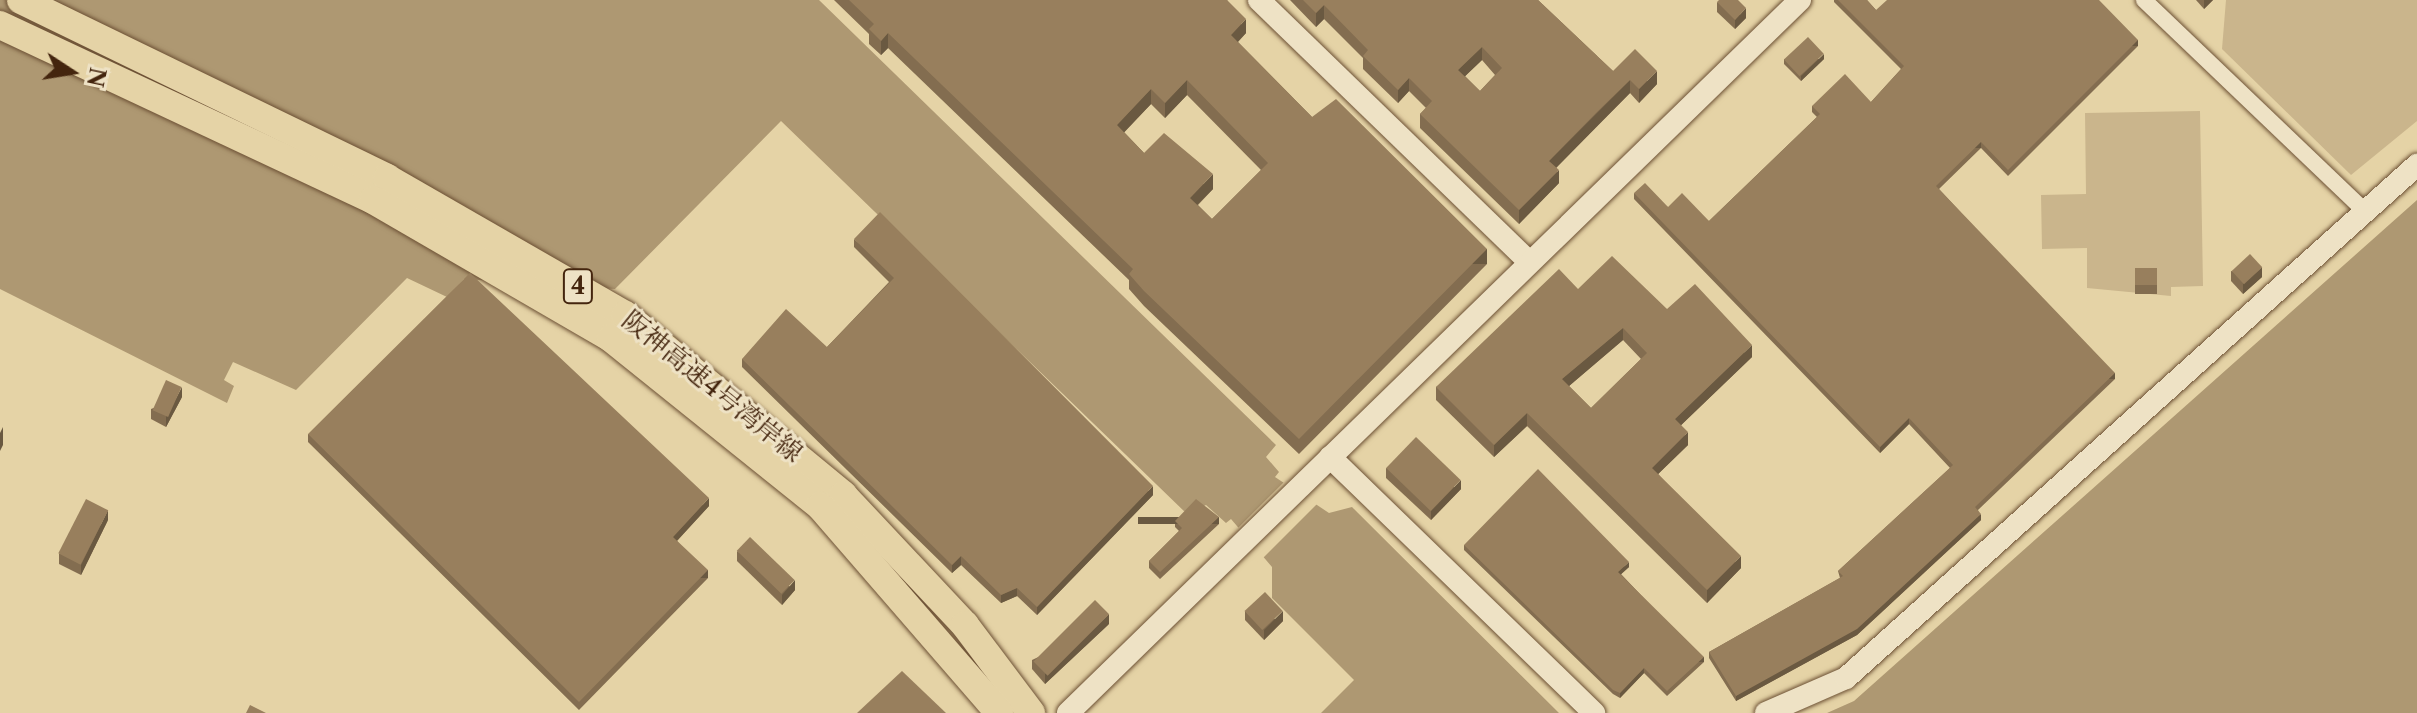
<!DOCTYPE html>
<meta charset="utf-8">
<style>
body{margin:0}
#map{position:relative;width:2417px;height:713px;overflow:hidden;background:#e5d3a6;font-family:"Libre Caslon Text","Noto Serif JP",serif}
div>[style]{position:absolute}
.green>*{inset:0;background:#cab58c}
.water>*{inset:0;background:#ae9872}
.pier>*{inset:0;background:#e5d3a6}
.roads{filter:drop-shadow(0 0 2px #6c5034) drop-shadow(0 0 2px #6c5034)}
.street>*{height:16px;margin:-8px;padding:0 8px;transform-origin:8px;border-radius:8px;background:#eee2c5}
.secondary>*{height:22px;margin:-11px;padding:0 11px;transform-origin:11px;border-radius:11px;background:#eee2c5}
.highway>*{height:28px;margin:-14px;padding:0 14px;transform-origin:14px;border-radius:14px;background:#e5d3a6}
.wall>*{inset:0;background:#836d50;transform-origin:0 0}
.shaded-wall>*{inset:0;background:#6a5941;transform-origin:0 0}
.building>*{inset:0;background:#987f5d;transform-origin:0 0}
span{translate:-50% -50%;white-space:nowrap;text-align:center;line-height:1.15;-webkit-text-stroke:6px #eee2c5;paint-order:stroke}
.shield-label span{padding:2px 6px;background:#eee2c5;border:2px solid;border-radius:6px;-webkit-text-stroke-width:0}
.shield-label{font-size:24px;color:#44250e;font-weight:700}
.street-label{font-size:26px;color:#44250e}
.north{position:absolute;left:32px;top:32px;width:80px;height:80px;-webkit-text-stroke:6px #eee2c5;paint-order:stroke;rotate:102deg;font-size:22px;font-weight:700;line-height:32px;text-align:center;color:#44250e}
.north::after{content:'';display:block;margin:auto;width:28px;height:36px;background:#44250e;clip-path:polygon(50% 0,100% 100%,50% 72%,0 100%)}
</style>
<div id="map">
<div class="green">
<div style="clip-path:polygon(2226px 0,2417px 0,2417px 121px,2351px 175px,2222px 49px)"></div>
<div style="clip-path:polygon(2200px 111px,2203px 286px,2171px 287px,2171px 296px,2087px 288px,2087px 248px,2042px 249px,2041px 195px,2086px 194px,2085px 113px)"></div>
</div>
<div class="water">
<div style="clip-path:polygon(0 0,819px 0,1276px 445px,1266px 457px,1279px 472px,1275px 477px,1329px 513px,1352px 507px,1559px 713px,1321px 713px,1354px 680px,1272px 598px,1272px 567px,1231px 519px,1226px 523px,1206px 505px,1187px 514px,781px 121px,615px 289px,464px 279px,447px 297px,407px 278px,296px 390px,233px 362px,224px 380px,234px 386px,227px 403px,0 289px)"></div>
<div style="clip-path:polygon(2417px 200px,2417px 713px,1827px 713px,1854px 701px)"></div>
</div>
<div class="pier">
<div style="clip-path:polygon(1286px 480px,1319px 502px,1258px 563px,1235px 531px)"></div>
</div>
<div class="roads">
<div class="street">
<div style="left:2144px;top:0;width:306px;rotate:43.7deg"></div>
</div>
<div class="secondary">
<div style="left:1259px;top:0;width:376px;rotate:44.1deg"></div>
<div style="left:1330px;top:457px;width:368px;rotate:44.1deg"></div>
<div style="left:1068px;top:713px;width:1022px;rotate:-44.25deg"></div>
<div style="left:1766px;top:713px;width:87px;rotate:-23.6deg"></div>
<div style="left:1846px;top:678px;width:768px;rotate:-41.94deg"></div>
</div>
<div class="highway">
<div style="left:21px;top:0;width:407px;rotate:25.9deg"></div>
<div style="left:387px;top:178px;width:275px;rotate:29.9deg"></div>
<div style="left:625px;top:315px;width:283px;rotate:39.5deg"></div>
<div style="left:843px;top:495px;width:178px;rotate:46.8deg"></div>
<div style="left:965px;top:625px;width:110px;rotate:53.1deg"></div>
<div style="left:0;top:25px;width:412px;rotate:25.1deg"></div>
<div style="left:373px;top:200px;width:275px;rotate:30.1deg"></div>
<div style="left:611px;top:338px;width:268px;rotate:38.8deg"></div>
<div style="left:820px;top:506px;width:274px;rotate:49.1deg"></div>
</div>
</div>
<div class="wall">
<div style="clip-path:polygon(evenodd,834px 0,1227px 0,1246px 33px,1238px 42px,1312px 117px,1487px 264px,1299px 454px,1144px 306px,1129px 289px,1129px 280px,888px 48px,881px 55px,869px 44px,869px 34px,834px 0,1187px 95px,1261px 170px,1212px 219px,1198px 205px,1213px 189px,1144px 153px,1124px 132px,1151px 104px,1165px 118px,1187px 95px)"></div>
<div style="clip-path:polygon(evenodd,1290px 0,1538px 0,1613px 71px,1657px 84px,1639px 103px,1630px 93px,1596px 127px,1556px 168px,1559px 183px,1519px 224px,1420px 128px,1420px 114px,1426px 108px,1409px 91px,1398px 103px,1363px 69px,1363px 58px,1324px 19px,1316px 27px,1290px 0,1482px 60px,1495px 75px,1480px 91px,1465px 76px,1482px 60px)"></div>
<div style="clip-path:polygon(1834px 0,1867px 0,1876px 10px,2138px 46px,2008px 176px,1981px 148px,1939px 189px,2115px 379px,1978px 510px,1981px 520px,1857px 635px,1736px 701px,1709px 658px,1709px 652px,1840px 578px,1838px 571px,1950px 468px,1909px 424px,1880px 453px,1634px 199px,1634px 193px,1668px 207px,1709px 221px,1817px 117px,1812px 112px,1812px 106px,1871px 102px,1901px 69px,1834px 2px)"></div>
<div style="clip-path:polygon(2196px 0,2213px 0,2204px 9px)"></div>
<div style="clip-path:polygon(1717px 2px,1746px 18px,1735px 29px,1717px 12px)"></div>
<div style="clip-path:polygon(1784px 59px,1824px 59px,1801px 81px,1784px 64px)"></div>
<div style="clip-path:polygon(854px 239px,1153px 495px,1037px 615px,1017px 596px,1001px 603px,961px 565px,952px 573px,742px 367px,742px 359px,827px 347px,889px 282px,854px 247px)"></div>
<div style="left:2157px;top:268px;width:26px;height:22px;rotate:90deg"></div>
<div style="clip-path:polygon(2231px 271px,2262px 277px,2243px 294px,2231px 281px)"></div>
<div style="clip-path:polygon(evenodd,1578px 289px,1667px 309px,1752px 357px,1681px 425px,1688px 445px,1658px 474px,1741px 568px,1707px 603px,1527px 426px,1494px 457px,1436px 400px,1436px 387px,1578px 289px,1623px 340px,1641px 359px,1591px 408px,1569px 386px,1623px 340px)"></div>
<div style="clip-path:polygon(182px 397px,166px 427px,151px 419px,151px 409px)"></div>
<div style="clip-path:polygon(308px 434px,709px 506px,677px 541px,708px 578px,579px 710px,308px 442px)"></div>
<div style="clip-path:polygon(1386px 468px,1461px 489px,1431px 520px,1386px 478px)"></div>
<div style="clip-path:polygon(108px 520px,81px 575px,59px 564px,59px 554px)"></div>
<div style="clip-path:polygon(1175px 521px,1219px 524px,1160px 579px,1149px 568px,1149px 561px,1179px 531px,1175px 527px)"></div>
<div style="clip-path:polygon(1464px 545px,1629px 567px,1621px 574px,1704px 662px,1667px 696px,1644px 673px,1620px 698px,1613px 694px,1464px 550px)"></div>
<div style="clip-path:polygon(737px 551px,795px 590px,782px 605px,737px 561px)"></div>
<div style="clip-path:polygon(1245px 611px,1283px 621px,1264px 640px,1245px 620px)"></div>
<div style="clip-path:polygon(1109px 624px,1045px 684px,1032px 669px,1032px 660px)"></div>
</div>
<div class="shaded-wall">
<div style="clip-path:polygon(2204px 0,2213px 0,2204px 9px)"></div>
<div style="clip-path:polygon(1324px 5px,1324px 19px,1316px 27px,1316px 13px)"></div>
<div style="clip-path:polygon(1746px 8px,1746px 18px,1735px 29px,1735px 20px)"></div>
<div style="clip-path:polygon(1246px 19px,1246px 33px,1231px 49px,1231px 35px)"></div>
<div style="clip-path:polygon(888px 33px,888px 48px,881px 55px,881px 41px)"></div>
<div style="left:2138px;top:40px;width:6px;height:184px;rotate:90deg"></div>
<div style="clip-path:polygon(1482px 47px,1482px 60px,1458px 83px,1458px 70px)"></div>
<div style="clip-path:polygon(1824px 54px,1824px 59px,1801px 81px,1801px 76px)"></div>
<div style="clip-path:polygon(1657px 71px,1657px 84px,1639px 103px,1639px 89px)"></div>
<div style="clip-path:polygon(1409px 78px,1409px 91px,1398px 103px,1398px 90px)"></div>
<div style="clip-path:polygon(1187px 80px,1187px 95px,1165px 118px,1165px 103px)"></div>
<div style="clip-path:polygon(1630px 80px,1630px 93px,1549px 175px,1549px 161px)"></div>
<div style="clip-path:polygon(1151px 89px,1151px 104px,1117px 140px,1117px 125px)"></div>
<div style="left:1981px;top:142px;width:6px;height:63px;rotate:90deg"></div>
<div style="clip-path:polygon(1559px 170px,1559px 183px,1519px 224px,1519px 210px)"></div>
<div style="clip-path:polygon(1213px 174px,1213px 189px,1190px 212px,1190px 198px)"></div>
<div style="left:1487px;top:249px;width:15px;height:267px;rotate:90deg"></div>
<div style="clip-path:polygon(2262px 267px,2262px 277px,2243px 294px,2243px 284px)"></div>
<div style="clip-path:polygon(1623px 328px,1623px 340px,1562px 392px,1562px 379px)"></div>
<div style="clip-path:polygon(1752px 345px,1752px 357px,1675px 431px,1675px 419px)"></div>
<div style="left:2115px;top:373px;width:6px;height:194px;rotate:90deg"></div>
<div style="clip-path:polygon(182px 387px,182px 397px,166px 427px,166px 417px)"></div>
<div style="clip-path:polygon(1527px 413px,1527px 426px,1494px 457px,1494px 445px)"></div>
<div style="clip-path:polygon(1909px 418px,1909px 424px,1880px 453px,1880px 447px)"></div>
<div style="clip-path:polygon(3px 427px,3px 445px,0 451px,0 433px)"></div>
<div style="clip-path:polygon(1688px 432px,1688px 445px,1652px 480px,1652px 468px)"></div>
<div style="clip-path:polygon(1461px 480px,1461px 489px,1431px 520px,1431px 511px)"></div>
<div style="clip-path:polygon(1153px 486px,1153px 495px,1037px 615px,1037px 607px)"></div>
<div style="clip-path:polygon(709px 498px,709px 506px,673px 545px,673px 537px)"></div>
<div style="clip-path:polygon(108px 510px,108px 520px,81px 575px,81px 565px)"></div>
<div style="clip-path:polygon(1981px 514px,1981px 520px,1857px 635px,1736px 701px,1736px 696px)"></div>
<div style="left:1219px;top:517px;width:7px;height:81px;rotate:90deg"></div>
<div style="clip-path:polygon(961px 556px,961px 565px,952px 573px,952px 565px)"></div>
<div style="clip-path:polygon(1741px 556px,1741px 568px,1707px 603px,1707px 590px)"></div>
<div style="clip-path:polygon(1629px 562px,1629px 567px,1618px 577px,1618px 572px)"></div>
<div style="left:708px;top:570px;width:8px;height:185px;rotate:90deg"></div>
<div style="clip-path:polygon(795px 580px,795px 590px,782px 605px,782px 595px)"></div>
<div style="clip-path:polygon(1017px 588px,1017px 596px,1001px 603px,1001px 595px)"></div>
<div style="clip-path:polygon(1283px 611px,1283px 621px,1264px 640px,1264px 630px)"></div>
<div style="clip-path:polygon(1109px 614px,1109px 624px,1045px 684px,1045px 674px)"></div>
<div style="left:1704px;top:657px;width:5px;height:50px;rotate:90deg"></div>
<div style="clip-path:polygon(1644px 668px,1644px 673px,1620px 698px,1620px 693px)"></div>
</div>
<div class="building">
<div style="clip-path:polygon(evenodd,849px 0,1227px 0,1246px 19px,1231px 35px,1312px 117px,1336px 99px,1487px 249px,1299px 439px,1144px 291px,1129px 274px,1133px 269px,888px 33px,881px 41px,869px 29px,874px 24px,849px 0,1187px 80px,1268px 163px,1212px 219px,1190px 198px,1213px 174px,1164px 133px,1144px 153px,1117px 125px,1151px 89px,1165px 103px,1187px 80px)"></div>
<div style="clip-path:polygon(evenodd,1303px 0,1538px 0,1613px 71px,1635px 49px,1657px 71px,1639px 89px,1630px 80px,1596px 113px,1549px 161px,1559px 170px,1519px 210px,1420px 114px,1432px 101px,1409px 78px,1398px 90px,1363px 56px,1368px 50px,1324px 5px,1316px 13px,1303px 0,1482px 47px,1502px 68px,1480px 91px,1458px 70px,1482px 47px)"></div>
<div style="clip-path:polygon(1719px 0,1738px 0,1746px 8px,1735px 20px,1717px 2px)"></div>
<div style="clip-path:polygon(1838px 0,1867px 0,1876px 10px,1887px 0,2099px 0,2138px 40px,2008px 170px,1981px 142px,1936px 186px,2115px 373px,1975px 507px,1981px 514px,1857px 629px,1736px 696px,1709px 652px,1843px 576px,1838px 571px,1953px 465px,1909px 418px,1880px 447px,1634px 193px,1645px 183px,1668px 207px,1682px 193px,1709px 221px,1820px 114px,1812px 106px,1845px 74px,1871px 102px,1904px 66px)"></div>
<div style="left:1808px;top:37px;width:23px;height:33px;rotate:47deg"></div>
<div style="clip-path:polygon(880px 212px,1153px 486px,1037px 607px,1017px 588px,1001px 595px,961px 556px,952px 565px,742px 359px,786px 309px,827px 347px,894px 278px,854px 239px)"></div>
<div style="left:2250px;top:254px;width:18px;height:25px;rotate:47deg"></div>
<div style="clip-path:polygon(evenodd,1612px 256px,1667px 309px,1695px 284px,1752px 345px,1675px 419px,1688px 432px,1652px 468px,1741px 556px,1707px 590px,1527px 413px,1494px 445px,1436px 387px,1559px 269px,1578px 289px,1612px 256px,1623px 328px,1647px 353px,1591px 408px,1562px 379px,1623px 328px)"></div>
<div style="left:2157px;top:268px;width:17px;height:22px;rotate:90deg"></div>
<div style="clip-path:polygon(470px 273px,709px 498px,673px 537px,708px 570px,579px 702px,308px 434px)"></div>
<div style="left:166px;top:380px;width:17px;height:33px;rotate:24deg"></div>
<div style="left:1416px;top:437px;width:62px;height:43px;rotate:44deg"></div>
<div style="clip-path:polygon(1538px 469px,1629px 562px,1618px 572px,1704px 657px,1667px 691px,1644px 668px,1620px 693px,1613px 690px,1464px 545px)"></div>
<div style="left:86px;top:499px;width:25px;height:61px;rotate:27deg"></div>
<div style="clip-path:polygon(1196px 499px,1219px 517px,1160px 572px,1149px 561px,1182px 528px,1175px 521px)"></div>
<div style="left:750px;top:537px;width:62px;height:19px;rotate:44deg"></div>
<div style="left:1265px;top:592px;width:26px;height:28px;rotate:47deg"></div>
<div style="left:1095px;top:600px;width:20px;height:87px;rotate:45deg"></div>
<div style="clip-path:polygon(902px 671px,946px 713px,857px 713px)"></div>
<div style="clip-path:polygon(250px 705px,266px 713px,246px 713px)"></div>
</div>
<div class="shield-label">
<span style="left:578px;top:286px">4</span>
</div>
<div class="street-label">
<span style="left:712px;top:387px;rotate:39deg">阪神高速4号湾岸線</span>
</div>
<div class="north">N</div>
</div>
